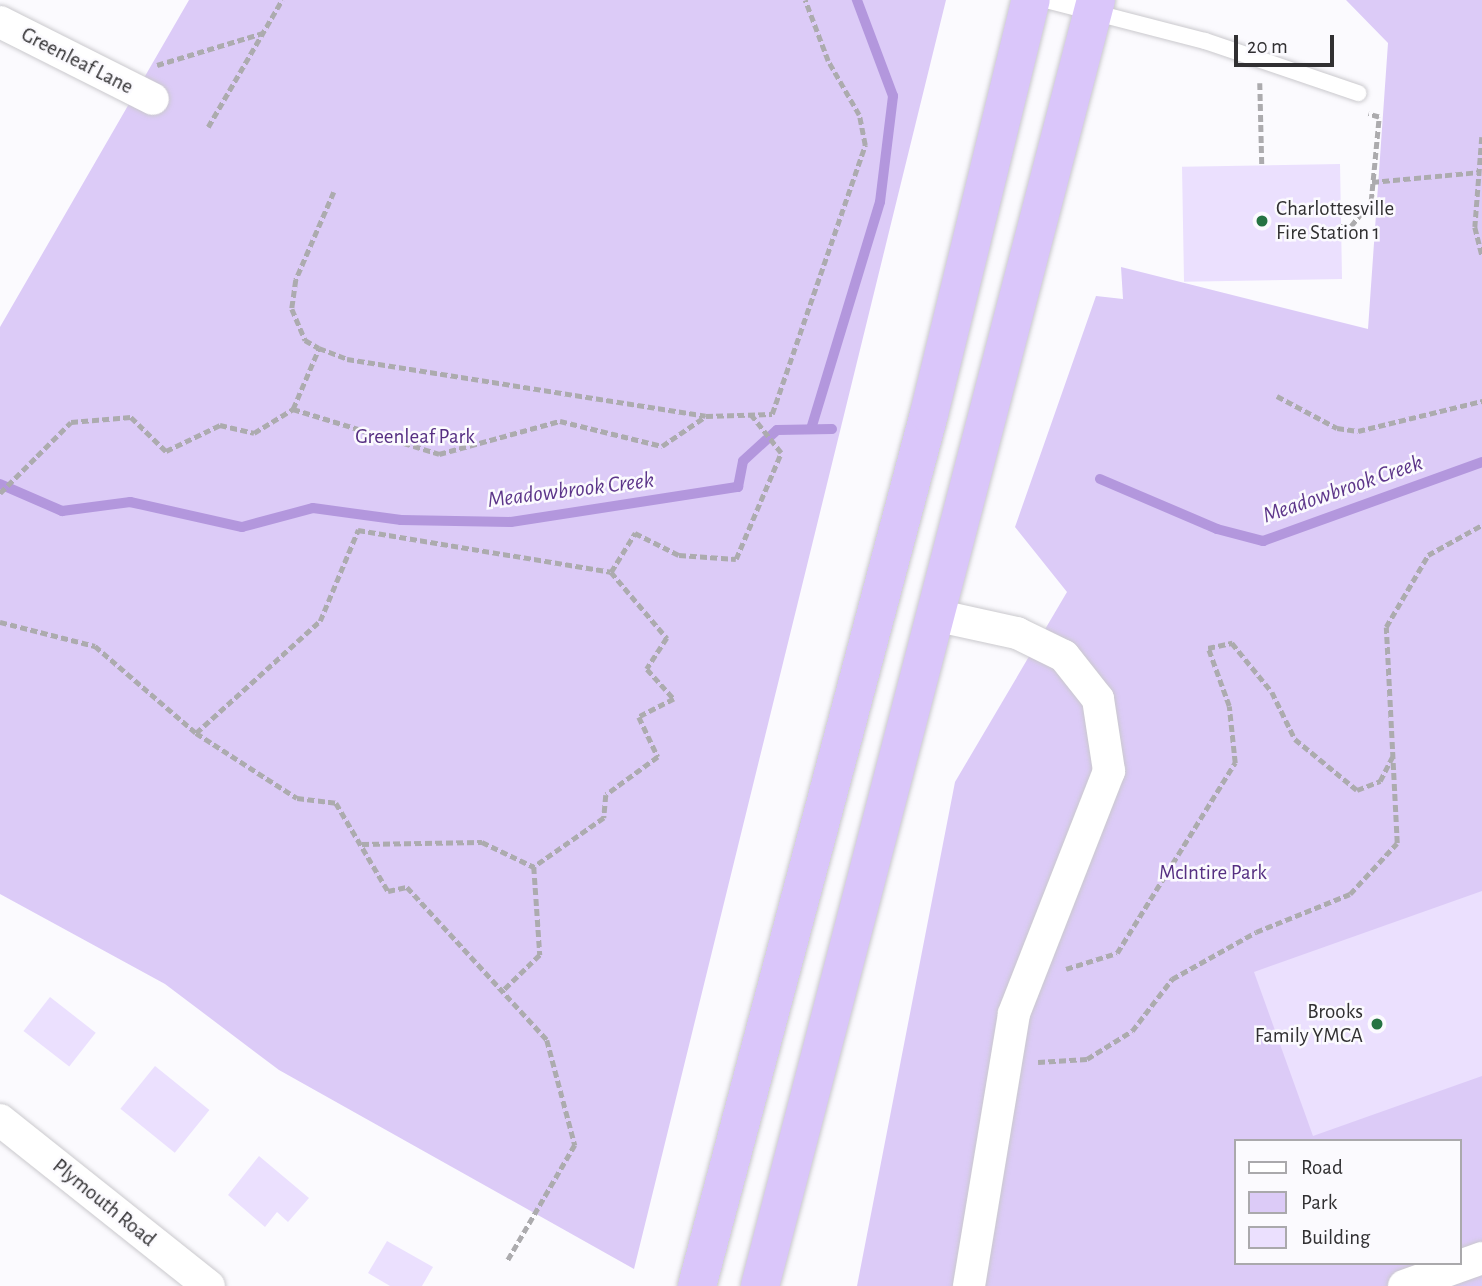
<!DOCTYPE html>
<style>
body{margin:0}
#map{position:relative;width:1482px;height:1286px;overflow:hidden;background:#fbfafe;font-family:"Alegreya Sans",sans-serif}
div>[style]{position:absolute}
.green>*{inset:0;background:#dccbf7}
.stream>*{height:10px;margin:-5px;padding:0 5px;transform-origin:5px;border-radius:5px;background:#b397dd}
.building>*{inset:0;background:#ebe0fe;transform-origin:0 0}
.path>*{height:4.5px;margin-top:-2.25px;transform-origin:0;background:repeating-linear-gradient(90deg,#acabae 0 7px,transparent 0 10.5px)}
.roads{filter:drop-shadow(0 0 2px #cac9cd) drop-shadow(0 0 2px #cac9cd)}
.service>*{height:16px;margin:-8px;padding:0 8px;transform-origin:8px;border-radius:8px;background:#fff}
.minor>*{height:32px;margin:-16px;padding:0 16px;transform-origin:16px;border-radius:16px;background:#fff}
.trunk>*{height:38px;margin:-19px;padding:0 19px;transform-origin:19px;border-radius:19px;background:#dac6fa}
.dots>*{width:19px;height:19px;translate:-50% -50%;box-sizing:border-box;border:4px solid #fbfafe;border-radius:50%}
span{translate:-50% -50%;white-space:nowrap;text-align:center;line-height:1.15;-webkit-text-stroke:5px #fbfafe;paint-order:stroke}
.street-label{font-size:21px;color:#313032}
.poi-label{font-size:21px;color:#313032}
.left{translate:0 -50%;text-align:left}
.right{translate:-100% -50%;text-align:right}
.park-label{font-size:21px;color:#562f82}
.water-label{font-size:23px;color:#5d368a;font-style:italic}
.legend{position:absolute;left:1234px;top:1139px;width:228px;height:126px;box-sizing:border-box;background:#fbfafe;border:2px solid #aaa9ac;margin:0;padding:9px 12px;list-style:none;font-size:21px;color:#313032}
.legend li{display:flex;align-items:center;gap:14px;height:35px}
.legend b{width:35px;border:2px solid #aaa9ac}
.scale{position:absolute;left:1234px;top:35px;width:100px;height:32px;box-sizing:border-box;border:4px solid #313032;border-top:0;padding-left:9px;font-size:21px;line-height:24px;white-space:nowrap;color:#313032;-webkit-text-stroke:5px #fbfafe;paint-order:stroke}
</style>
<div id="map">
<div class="green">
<div style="clip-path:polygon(189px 0,946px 0,634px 1269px,279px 1070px,165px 984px,0 894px,0 327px)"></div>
<div style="clip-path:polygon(evenodd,1346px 0,1482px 0,1482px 1286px,857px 1286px,955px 782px,1067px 592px,1015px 527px,1096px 296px,1123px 299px,1121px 267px,1368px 329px,1388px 43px,1346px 0,1235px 1141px,1459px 1141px,1459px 1263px,1235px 1263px,1235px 1141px)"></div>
</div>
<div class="stream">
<div style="left:811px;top:429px;width:237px;rotate:-73.1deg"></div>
<div style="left:880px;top:202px;width:107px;rotate:-83deg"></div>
<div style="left:893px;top:96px;width:103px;rotate:-110.6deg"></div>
<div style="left:1100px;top:479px;width:127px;rotate:23.1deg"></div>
<div style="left:1217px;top:529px;width:48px;rotate:14.6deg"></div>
<div style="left:1263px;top:541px;width:233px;rotate:-19.8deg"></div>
<div style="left:0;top:484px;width:68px;rotate:23.5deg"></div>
<div style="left:62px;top:511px;width:69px;rotate:-7.5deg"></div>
<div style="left:130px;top:502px;width:115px;rotate:12.6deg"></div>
<div style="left:242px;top:527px;width:73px;rotate:-15deg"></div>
<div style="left:313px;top:508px;width:89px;rotate:7.8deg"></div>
<div style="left:401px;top:520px;width:110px;rotate:1deg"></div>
<div style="left:511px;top:522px;width:230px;rotate:-8.8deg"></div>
<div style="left:738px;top:487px;width:26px;rotate:-79deg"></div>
<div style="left:743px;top:461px;width:46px;rotate:-42.4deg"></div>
<div style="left:777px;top:430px;width:55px;rotate:-1deg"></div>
</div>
<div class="building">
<div style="left:1340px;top:164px;width:115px;height:158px;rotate:89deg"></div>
<div style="clip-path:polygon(1482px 891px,1482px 1076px,1313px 1136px,1254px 972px)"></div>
<div style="left:50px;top:997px;width:58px;height:43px;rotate:38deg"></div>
<div style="left:155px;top:1066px;width:70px;height:55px;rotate:39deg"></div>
<div style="clip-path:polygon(259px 1156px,309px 1198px,288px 1222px,277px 1212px,265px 1227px,228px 1195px)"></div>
<div style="clip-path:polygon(387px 1241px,433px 1267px,422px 1286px,390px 1286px,368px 1273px)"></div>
</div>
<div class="path">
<div style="left:157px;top:65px;width:111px;rotate:-16.8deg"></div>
<div style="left:1260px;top:83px;width:83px;rotate:88.6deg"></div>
<div style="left:208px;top:127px;width:147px;rotate:-59.8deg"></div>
<div style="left:1482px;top:137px;width:90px;rotate:94.4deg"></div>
<div style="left:1475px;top:227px;width:29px;rotate:76deg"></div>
<div style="left:1372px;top:182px;width:107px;rotate:-5.3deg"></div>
<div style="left:334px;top:192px;width:96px;rotate:113.4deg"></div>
<div style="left:296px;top:280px;width:29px;rotate:98deg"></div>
<div style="left:292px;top:309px;width:34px;rotate:67deg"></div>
<div style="left:305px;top:340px;width:16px;rotate:30deg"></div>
<div style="left:319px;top:348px;width:30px;rotate:21deg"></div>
<div style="left:347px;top:359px;width:363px;rotate:9deg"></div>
<div style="left:706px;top:416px;width:66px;rotate:-1.7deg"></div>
<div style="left:772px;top:414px;width:285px;rotate:-70.9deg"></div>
<div style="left:865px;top:145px;width:31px;rotate:-101deg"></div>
<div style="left:859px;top:115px;width:62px;rotate:-119.9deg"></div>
<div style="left:828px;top:61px;width:65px;rotate:-110.7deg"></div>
<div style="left:1341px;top:226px;width:10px"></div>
<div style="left:1351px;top:226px;width:32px;rotate:-51deg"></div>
<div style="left:1371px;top:201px;width:84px;rotate:-84.6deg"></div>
<div style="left:1379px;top:117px;width:11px;rotate:-165deg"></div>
<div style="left:1277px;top:396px;width:68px;rotate:28.1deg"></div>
<div style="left:1337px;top:428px;width:21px;rotate:8deg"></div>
<div style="left:1358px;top:431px;width:128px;rotate:-13.6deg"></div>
<div style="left:293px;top:409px;width:153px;rotate:17.1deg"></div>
<div style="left:439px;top:454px;width:125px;rotate:-15.3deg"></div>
<div style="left:560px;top:421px;width:105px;rotate:13.8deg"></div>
<div style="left:662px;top:446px;width:53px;rotate:-34.3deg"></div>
<div style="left:0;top:493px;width:100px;rotate:-45deg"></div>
<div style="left:71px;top:422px;width:60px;rotate:-4.8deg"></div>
<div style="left:131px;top:417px;width:49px;rotate:44.2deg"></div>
<div style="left:166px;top:451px;width:60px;rotate:-25.7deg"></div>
<div style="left:220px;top:425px;width:35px;rotate:13deg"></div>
<div style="left:254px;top:433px;width:46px;rotate:-31.6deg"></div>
<div style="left:293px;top:409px;width:66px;rotate:-66.9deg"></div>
<div style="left:611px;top:572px;width:46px;rotate:-58.4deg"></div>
<div style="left:635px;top:533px;width:49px;rotate:26.6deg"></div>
<div style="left:679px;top:555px;width:57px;rotate:4deg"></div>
<div style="left:736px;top:559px;width:115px;rotate:-67deg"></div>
<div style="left:781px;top:453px;width:48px;rotate:-128.3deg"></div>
<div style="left:0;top:622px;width:98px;rotate:14.2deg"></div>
<div style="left:95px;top:646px;width:133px;rotate:40.7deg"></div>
<div style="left:196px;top:733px;width:120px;rotate:32.8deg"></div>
<div style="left:297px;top:798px;width:39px;rotate:7deg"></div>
<div style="left:336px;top:803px;width:102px;rotate:59.4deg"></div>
<div style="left:388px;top:891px;width:19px;rotate:-12deg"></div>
<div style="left:407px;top:887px;width:207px;rotate:47.5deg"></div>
<div style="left:547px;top:1040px;width:109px;rotate:75.1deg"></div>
<div style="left:575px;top:1145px;width:135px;rotate:120.2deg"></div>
<div style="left:196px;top:733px;width:167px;rotate:-42.1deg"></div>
<div style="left:320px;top:621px;width:99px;rotate:-67.3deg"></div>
<div style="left:358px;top:530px;width:256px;rotate:9.4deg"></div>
<div style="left:611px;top:572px;width:87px;rotate:49.7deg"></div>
<div style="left:667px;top:638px;width:37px;rotate:123deg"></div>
<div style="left:647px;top:669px;width:40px;rotate:48deg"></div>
<div style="left:674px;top:699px;width:39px;rotate:153deg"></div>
<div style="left:639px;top:717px;width:44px;rotate:64.6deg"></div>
<div style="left:658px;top:757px;width:64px;rotate:143.8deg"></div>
<div style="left:606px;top:795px;width:23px;rotate:95deg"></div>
<div style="left:604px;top:818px;width:85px;rotate:145deg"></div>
<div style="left:362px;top:844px;width:120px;rotate:-1deg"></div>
<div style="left:482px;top:842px;width:58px;rotate:25.7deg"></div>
<div style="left:534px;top:867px;width:88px;rotate:86.1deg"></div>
<div style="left:540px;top:955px;width:52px;rotate:135.8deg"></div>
<div style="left:1066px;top:969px;width:53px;rotate:-17.4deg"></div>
<div style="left:1117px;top:953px;width:224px;rotate:-58.2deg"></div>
<div style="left:1235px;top:763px;width:57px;rotate:-96deg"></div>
<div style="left:1229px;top:706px;width:62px;rotate:-109.9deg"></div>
<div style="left:1208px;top:648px;width:25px;rotate:-12deg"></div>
<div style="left:1232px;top:643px;width:63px;rotate:50.8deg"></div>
<div style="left:1272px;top:692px;width:52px;rotate:63.9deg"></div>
<div style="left:1295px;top:739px;width:80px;rotate:39.4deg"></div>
<div style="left:1357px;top:790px;width:25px;rotate:-21deg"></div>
<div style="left:1380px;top:781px;width:27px;rotate:-63deg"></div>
<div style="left:1038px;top:1062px;width:49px;rotate:-3.5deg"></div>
<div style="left:1087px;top:1059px;width:53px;rotate:-31.9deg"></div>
<div style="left:1132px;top:1031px;width:66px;rotate:-52.4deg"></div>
<div style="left:1172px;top:979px;width:96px;rotate:-29.2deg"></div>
<div style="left:1256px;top:932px;width:101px;rotate:-22deg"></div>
<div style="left:1350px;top:894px;width:69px;rotate:-47.3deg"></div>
<div style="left:1397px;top:843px;width:216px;rotate:-92.9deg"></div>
<div style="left:1386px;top:627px;width:83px;rotate:-59.7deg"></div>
<div style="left:1428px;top:555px;width:62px;rotate:-29.1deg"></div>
</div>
<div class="roads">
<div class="service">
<div style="left:1046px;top:0;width:164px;rotate:14.5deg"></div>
<div style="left:1205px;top:41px;width:162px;rotate:18.8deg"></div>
</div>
<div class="minor">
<div style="left:0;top:22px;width:171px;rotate:26.7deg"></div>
<div style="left:939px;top:616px;width:80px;rotate:12.3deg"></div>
<div style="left:1017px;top:633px;width:52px;rotate:26.1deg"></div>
<div style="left:1064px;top:656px;width:55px;rotate:51.7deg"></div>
<div style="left:1098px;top:699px;width:73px;rotate:81.3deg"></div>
<div style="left:1109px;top:771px;width:261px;rotate:111.4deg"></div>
<div style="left:1014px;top:1014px;width:276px;rotate:99.4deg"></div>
<div style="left:0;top:1120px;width:267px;rotate:38.5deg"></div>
<div style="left:1404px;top:1286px;width:83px;rotate:-19.7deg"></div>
</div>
<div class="trunk">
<div style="left:697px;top:1286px;width:902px;rotate:-75.1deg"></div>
<div style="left:929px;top:414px;width:426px;rotate:-76.2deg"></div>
<div style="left:760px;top:1286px;width:1329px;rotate:-75.36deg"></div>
</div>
</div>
<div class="dots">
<div style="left:1262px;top:221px;background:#257342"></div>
<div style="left:1377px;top:1024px;background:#257342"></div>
</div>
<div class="street-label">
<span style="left:77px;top:61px;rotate:27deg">Greenleaf Lane</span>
<span style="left:104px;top:1203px;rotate:39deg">Plymouth Road</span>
</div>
<div class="poi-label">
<span class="left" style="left:1276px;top:221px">Charlottesville<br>Fire Station 1</span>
<span class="right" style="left:1363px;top:1024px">Brooks<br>Family YMCA</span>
</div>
<div class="park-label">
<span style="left:415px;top:437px">Greenleaf Park</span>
<span style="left:1213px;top:873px">McIntire Park</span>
</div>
<div class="water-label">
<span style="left:1343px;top:490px;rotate:-19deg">Meadowbrook Creek</span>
<span style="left:571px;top:491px;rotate:-7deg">Meadowbrook Creek</span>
</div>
<ul class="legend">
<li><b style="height:9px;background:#fff"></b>Road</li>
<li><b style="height:19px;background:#dccbf7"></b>Park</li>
<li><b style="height:19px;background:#ebe0fe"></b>Building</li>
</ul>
<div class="scale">20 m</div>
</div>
